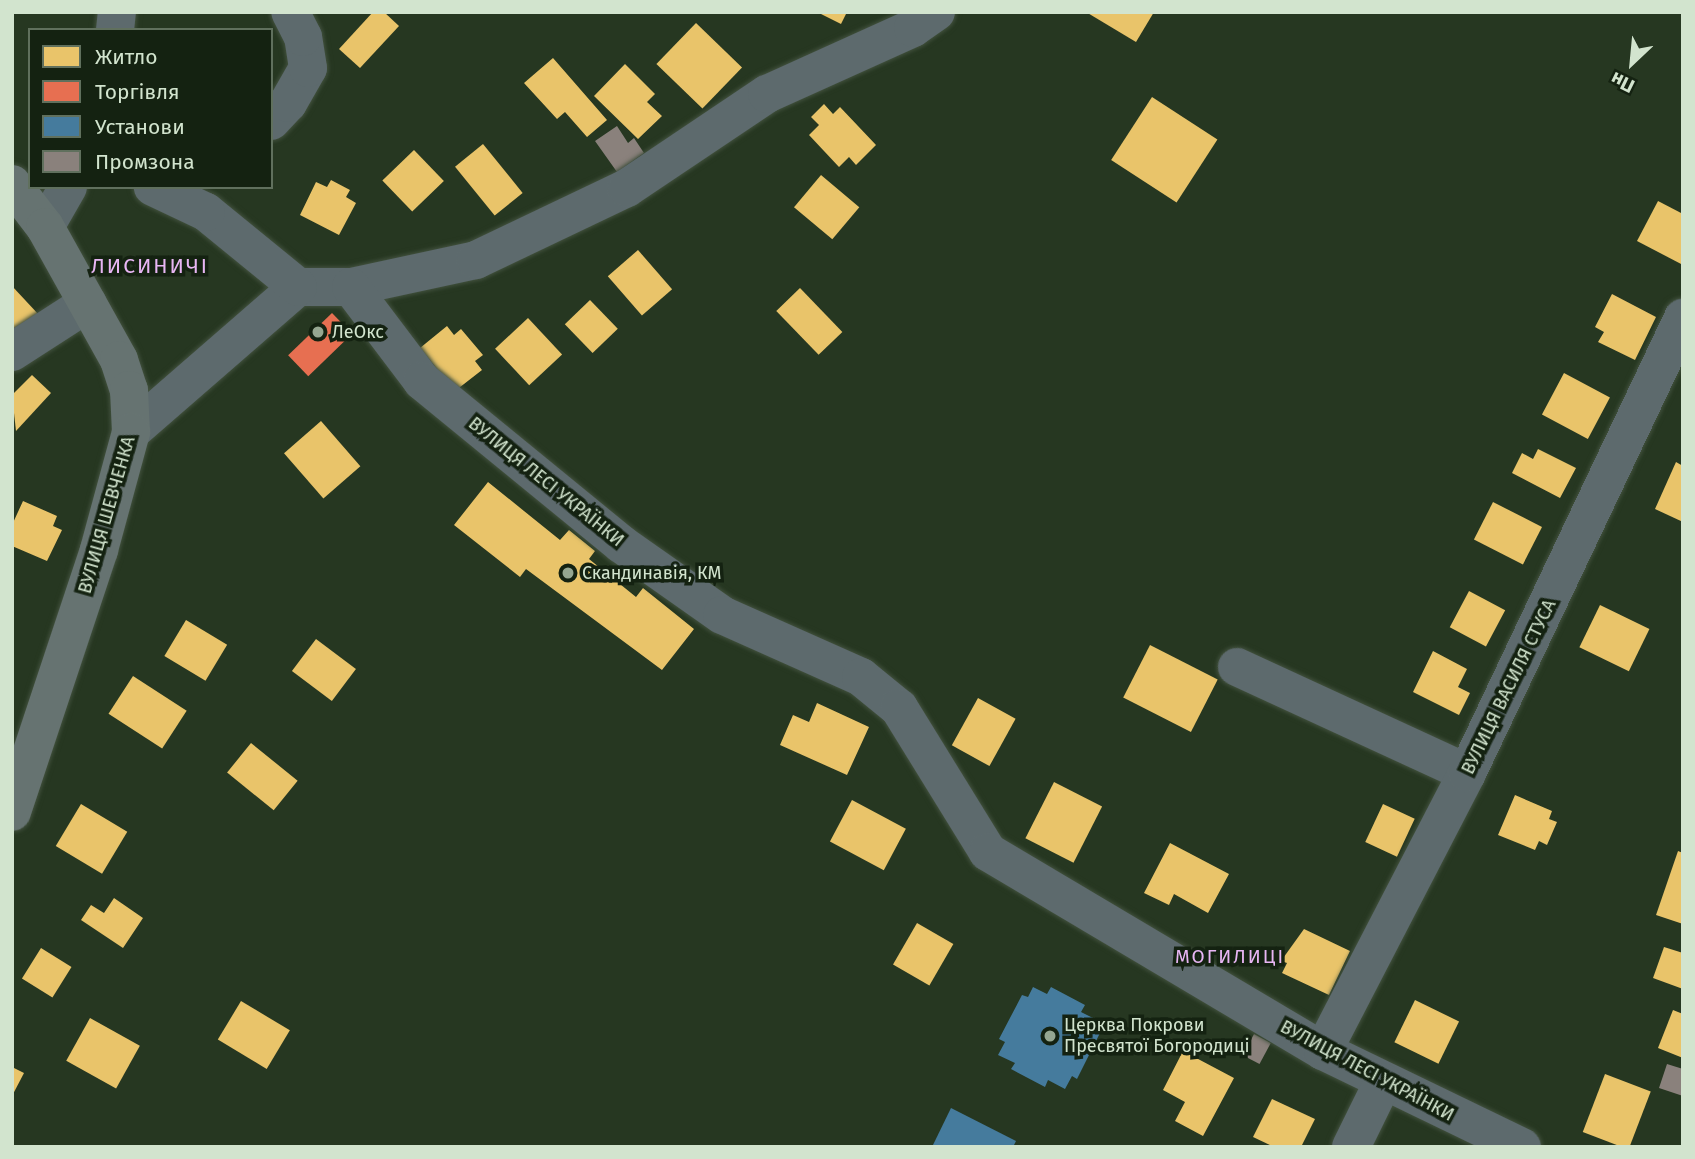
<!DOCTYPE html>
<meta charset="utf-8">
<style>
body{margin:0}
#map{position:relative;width:1695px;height:1159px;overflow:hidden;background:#263721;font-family:"Fira Sans",sans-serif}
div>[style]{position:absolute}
.homes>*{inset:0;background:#e9c46a;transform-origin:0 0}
.shops>*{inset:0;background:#e76f51;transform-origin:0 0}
.public>*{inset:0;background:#457b9d}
.industry>*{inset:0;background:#8a817c;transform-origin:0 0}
.roads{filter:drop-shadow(0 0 2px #42513e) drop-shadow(0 0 2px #42513e)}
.minor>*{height:38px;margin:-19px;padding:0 19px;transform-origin:19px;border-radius:19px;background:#5d6a6d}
.major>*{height:38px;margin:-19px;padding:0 19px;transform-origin:19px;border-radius:19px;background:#667371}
.dots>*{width:19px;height:19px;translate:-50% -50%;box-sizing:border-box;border:4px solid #142211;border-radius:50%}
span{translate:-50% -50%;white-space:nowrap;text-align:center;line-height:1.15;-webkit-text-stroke:7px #142211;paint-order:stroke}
.poi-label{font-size:18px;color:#d2e4ce}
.left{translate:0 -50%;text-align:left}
.street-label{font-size:18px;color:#d2e4ce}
.neighbourhood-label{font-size:19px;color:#e8b6f4;letter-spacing:2px}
.quarter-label{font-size:21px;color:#e8b6f4;letter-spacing:2px}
.frame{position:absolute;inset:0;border:14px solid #d2e4ce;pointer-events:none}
.legend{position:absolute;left:28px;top:28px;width:245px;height:161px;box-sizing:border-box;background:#142211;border:2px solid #60705d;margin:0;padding:9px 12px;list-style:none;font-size:21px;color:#d2e4ce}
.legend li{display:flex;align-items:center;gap:14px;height:35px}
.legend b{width:35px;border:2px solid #60705d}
.north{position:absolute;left:1597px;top:28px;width:70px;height:70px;-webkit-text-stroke:5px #142211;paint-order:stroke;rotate:206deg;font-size:19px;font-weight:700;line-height:28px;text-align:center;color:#d2e4ce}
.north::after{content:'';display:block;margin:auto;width:24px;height:32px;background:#d2e4ce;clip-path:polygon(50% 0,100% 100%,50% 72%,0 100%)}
</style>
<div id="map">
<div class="homes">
<div style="clip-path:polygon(373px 12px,384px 12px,399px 26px,360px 68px,339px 49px)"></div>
<div style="clip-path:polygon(817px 12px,847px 12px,841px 24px)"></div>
<div style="clip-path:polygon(1086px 12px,1154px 12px,1136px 42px)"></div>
<div style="left:696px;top:23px;width:64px;height:57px;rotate:44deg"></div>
<div style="clip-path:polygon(553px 58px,607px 120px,587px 137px,565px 112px,557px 119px,524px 83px)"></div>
<div style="clip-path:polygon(625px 64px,655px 94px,647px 102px,662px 116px,638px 139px,594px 96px)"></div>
<div style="left:1152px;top:97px;width:78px;height:75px;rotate:33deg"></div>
<div style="clip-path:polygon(824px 104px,833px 114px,840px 107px,876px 145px,856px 165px,849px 157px,839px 167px,809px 135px,819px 125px,811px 117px)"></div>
<div style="left:483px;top:144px;width:63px;height:36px;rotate:51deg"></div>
<div style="left:414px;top:150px;width:43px;height:44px;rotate:46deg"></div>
<div style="left:821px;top:175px;width:50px;height:42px;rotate:40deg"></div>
<div style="clip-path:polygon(331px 180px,350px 190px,346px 197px,356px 203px,339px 235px,300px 215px,316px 182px,327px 187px)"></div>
<div style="clip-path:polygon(1658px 201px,1683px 214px,1683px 265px,1637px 241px)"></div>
<div style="left:638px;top:250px;width:52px;height:40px;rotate:49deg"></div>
<div style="clip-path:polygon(12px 286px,39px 315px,12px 340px)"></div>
<div style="left:800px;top:288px;width:61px;height:33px;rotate:46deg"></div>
<div style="clip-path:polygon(1612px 294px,1656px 317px,1635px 360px,1598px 342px,1604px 332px,1595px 327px)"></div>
<div style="left:590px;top:300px;width:40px;height:35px;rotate:46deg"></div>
<div style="left:528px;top:318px;width:50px;height:45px;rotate:47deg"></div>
<div style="clip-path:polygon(447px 326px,454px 335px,461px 329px,483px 355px,475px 361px,482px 370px,455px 391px,420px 348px)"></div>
<div style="left:1564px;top:373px;width:52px;height:47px;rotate:28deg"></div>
<div style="clip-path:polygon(32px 375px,51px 393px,16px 431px,12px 395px)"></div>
<div style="left:321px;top:421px;width:60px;height:49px;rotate:49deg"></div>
<div style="clip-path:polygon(1538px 449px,1576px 468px,1560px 498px,1512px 473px,1522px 453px,1533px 459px)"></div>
<div style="clip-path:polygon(1676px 462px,1683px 466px,1683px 522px,1655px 509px)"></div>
<div style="clip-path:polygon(488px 482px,560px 540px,569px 530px,595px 551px,589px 559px,636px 597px,643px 588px,694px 629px,662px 670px,526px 569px,520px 577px,454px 525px)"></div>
<div style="clip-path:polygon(23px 501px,57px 516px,53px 526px,62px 530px,47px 561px,12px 546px,12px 525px)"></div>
<div style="left:1493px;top:502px;width:55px;height:42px;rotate:27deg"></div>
<div style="left:1469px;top:591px;width:41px;height:41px;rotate:28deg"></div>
<div style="left:1600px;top:605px;width:55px;height:47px;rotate:26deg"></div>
<div style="left:186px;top:620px;width:48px;height:42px;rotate:31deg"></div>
<div style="left:316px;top:639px;width:50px;height:40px;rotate:37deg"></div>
<div style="left:1150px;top:645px;width:76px;height:59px;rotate:27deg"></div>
<div style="clip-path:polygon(1433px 651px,1467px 669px,1458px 687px,1470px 693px,1459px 715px,1413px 692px)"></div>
<div style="left:133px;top:676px;width:64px;height:45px;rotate:33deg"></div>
<div style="left:978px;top:698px;width:43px;height:54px;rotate:29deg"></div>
<div style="clip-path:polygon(817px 703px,869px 727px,847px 775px,780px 745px,793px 715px,809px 722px)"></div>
<div style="left:251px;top:743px;width:60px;height:38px;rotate:39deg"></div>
<div style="left:1054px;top:782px;width:54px;height:63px;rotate:27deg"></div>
<div style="clip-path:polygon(1515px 795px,1552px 811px,1549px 819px,1557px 822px,1547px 845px,1539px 841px,1535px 850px,1498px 835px)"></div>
<div style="left:852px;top:800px;width:61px;height:47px;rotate:28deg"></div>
<div style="left:81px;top:804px;width:54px;height:49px;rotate:31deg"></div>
<div style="left:1383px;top:804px;width:35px;height:42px;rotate:25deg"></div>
<div style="clip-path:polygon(1170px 843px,1229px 874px,1208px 913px,1174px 894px,1169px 905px,1144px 893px)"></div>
<div style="clip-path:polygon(1678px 851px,1683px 853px,1683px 924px,1656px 915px)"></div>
<div style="clip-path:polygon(114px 898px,143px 918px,123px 948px,81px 920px,91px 905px,104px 913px)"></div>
<div style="left:917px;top:923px;width:42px;height:48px;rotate:30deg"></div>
<div style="clip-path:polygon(1304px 929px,1350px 951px,1329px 995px,1282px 973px,1287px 963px,1281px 961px)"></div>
<div style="clip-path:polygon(1664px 947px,1683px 953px,1683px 989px,1653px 978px)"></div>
<div style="left:41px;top:948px;width:36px;height:36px;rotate:32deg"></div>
<div style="left:1415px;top:1000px;width:49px;height:47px;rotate:26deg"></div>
<div style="left:241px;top:1001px;width:57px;height:45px;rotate:31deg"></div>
<div style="clip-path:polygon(1673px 1010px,1683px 1014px,1683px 1058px,1658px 1048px)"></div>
<div style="left:90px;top:1018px;width:57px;height:49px;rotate:29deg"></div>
<div style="clip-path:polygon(1183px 1051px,1234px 1078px,1203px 1136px,1175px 1121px,1185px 1102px,1163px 1090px)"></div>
<div style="clip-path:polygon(12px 1067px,24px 1073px,12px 1096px)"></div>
<div style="left:1605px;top:1074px;width:49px;height:62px;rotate:21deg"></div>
<div style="clip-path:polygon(1272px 1099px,1315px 1119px,1301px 1147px,1274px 1147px,1253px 1137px)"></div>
</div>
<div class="shops">
<div style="left:332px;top:313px;width:29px;height:61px;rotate:46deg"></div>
</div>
<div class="public">
<div style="clip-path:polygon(1033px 987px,1047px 994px,1051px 987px,1085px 1005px,1081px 1012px,1097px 1020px,1092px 1029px,1100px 1033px,1077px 1079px,1072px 1076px,1065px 1089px,1048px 1080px,1045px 1087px,1011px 1069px,1015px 1063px,998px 1055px,1005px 1042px,999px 1039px,1022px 995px,1028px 997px)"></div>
<div style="clip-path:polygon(951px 1108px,1016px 1141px,1013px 1147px,932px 1147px)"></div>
</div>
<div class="industry">
<div style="clip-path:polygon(617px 126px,628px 143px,634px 138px,644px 153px,617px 172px,595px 141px)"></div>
<div style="left:1254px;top:1034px;width:19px;height:24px;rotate:28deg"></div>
<div style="clip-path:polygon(1667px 1064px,1683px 1069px,1683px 1096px,1659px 1088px)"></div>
</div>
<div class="roads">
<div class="minor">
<div style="left:115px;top:30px;width:18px;rotate:-84deg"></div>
<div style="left:271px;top:121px;width:25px;rotate:-47deg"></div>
<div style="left:288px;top:103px;width:40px;rotate:-60.3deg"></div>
<div style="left:308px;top:68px;width:31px;rotate:-99deg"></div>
<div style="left:303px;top:37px;width:28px;rotate:-117deg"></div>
<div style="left:45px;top:227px;width:46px;rotate:-60.1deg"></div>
<div style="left:298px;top:287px;width:53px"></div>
<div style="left:351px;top:287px;width:128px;rotate:-12.2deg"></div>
<div style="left:476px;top:260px;width:167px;rotate:-25.5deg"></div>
<div style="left:627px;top:188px;width:169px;rotate:-33.9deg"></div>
<div style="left:767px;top:94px;width:160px;rotate:-24.3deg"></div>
<div style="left:913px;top:28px;width:28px;rotate:-35deg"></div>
<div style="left:351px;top:287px;width:118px;rotate:52.9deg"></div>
<div style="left:422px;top:381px;width:257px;rotate:39.3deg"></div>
<div style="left:621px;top:544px;width:123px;rotate:35.1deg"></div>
<div style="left:722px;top:615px;width:152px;rotate:24deg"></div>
<div style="left:861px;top:677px;width:49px;rotate:39.2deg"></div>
<div style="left:899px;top:708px;width:169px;rotate:58.3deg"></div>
<div style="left:988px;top:852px;width:390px;rotate:30.7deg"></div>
<div style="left:1323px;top:1051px;width:221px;rotate:25.8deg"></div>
<div style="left:12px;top:352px;width:90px;rotate:-32.8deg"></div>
<div style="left:131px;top:432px;width:221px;rotate:-41deg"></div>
<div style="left:298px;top:287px;width:119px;rotate:-140.8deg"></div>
<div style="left:206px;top:212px;width:59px;rotate:-154.7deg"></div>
<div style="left:1237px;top:667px;width:253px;rotate:24.7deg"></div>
<div style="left:1323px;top:1051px;width:313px;rotate:-62.6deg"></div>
<div style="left:1467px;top:773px;width:504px;rotate:-64.61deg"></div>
<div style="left:1351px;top:1147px;width:72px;rotate:-63.8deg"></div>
</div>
<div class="major">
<div style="left:12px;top:184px;width:54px;rotate:52.5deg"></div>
<div style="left:45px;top:227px;width:152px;rotate:60.9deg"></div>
<div style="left:119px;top:360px;width:32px;rotate:72deg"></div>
<div style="left:129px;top:390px;width:42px;rotate:87.3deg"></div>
<div style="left:131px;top:432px;width:122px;rotate:105.2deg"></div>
<div style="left:99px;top:550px;width:276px;rotate:108.4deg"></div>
</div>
</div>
<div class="dots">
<div style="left:318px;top:332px;background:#96a791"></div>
<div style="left:568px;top:573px;background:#96a791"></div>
<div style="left:1050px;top:1036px;background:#96a791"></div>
</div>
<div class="poi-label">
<span class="left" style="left:332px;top:332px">ЛеОкс</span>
<span class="left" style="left:582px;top:573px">Скандинавія, КМ</span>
<span class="left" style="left:1064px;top:1036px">Церква Покрови<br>Пресвятої Богородиці</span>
</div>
<div class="street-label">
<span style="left:546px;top:482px;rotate:39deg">ВУЛИЦЯ ЛЕСІ УКРАЇНКИ</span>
<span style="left:107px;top:515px;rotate:-74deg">ВУЛИЦЯ ШЕВЧЕНКА</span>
<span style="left:1509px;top:687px;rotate:-64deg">ВУЛИЦЯ ВАСИЛЯ СТУСА</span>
<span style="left:1367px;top:1071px;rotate:28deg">ВУЛИЦЯ ЛЕСІ УКРАЇНКИ</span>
</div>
<div class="neighbourhood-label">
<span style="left:1230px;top:957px">МОГИЛИЦІ</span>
</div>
<div class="quarter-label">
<span style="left:150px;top:266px">ЛИСИНИЧІ</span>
</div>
<div class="frame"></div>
<ul class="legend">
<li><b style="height:19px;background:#e9c46a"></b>Житло</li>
<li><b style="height:19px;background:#e76f51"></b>Торгівля</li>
<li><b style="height:19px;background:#457b9d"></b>Установи</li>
<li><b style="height:19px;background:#8a817c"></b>Промзона</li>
</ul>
<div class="north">Пн</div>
</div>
